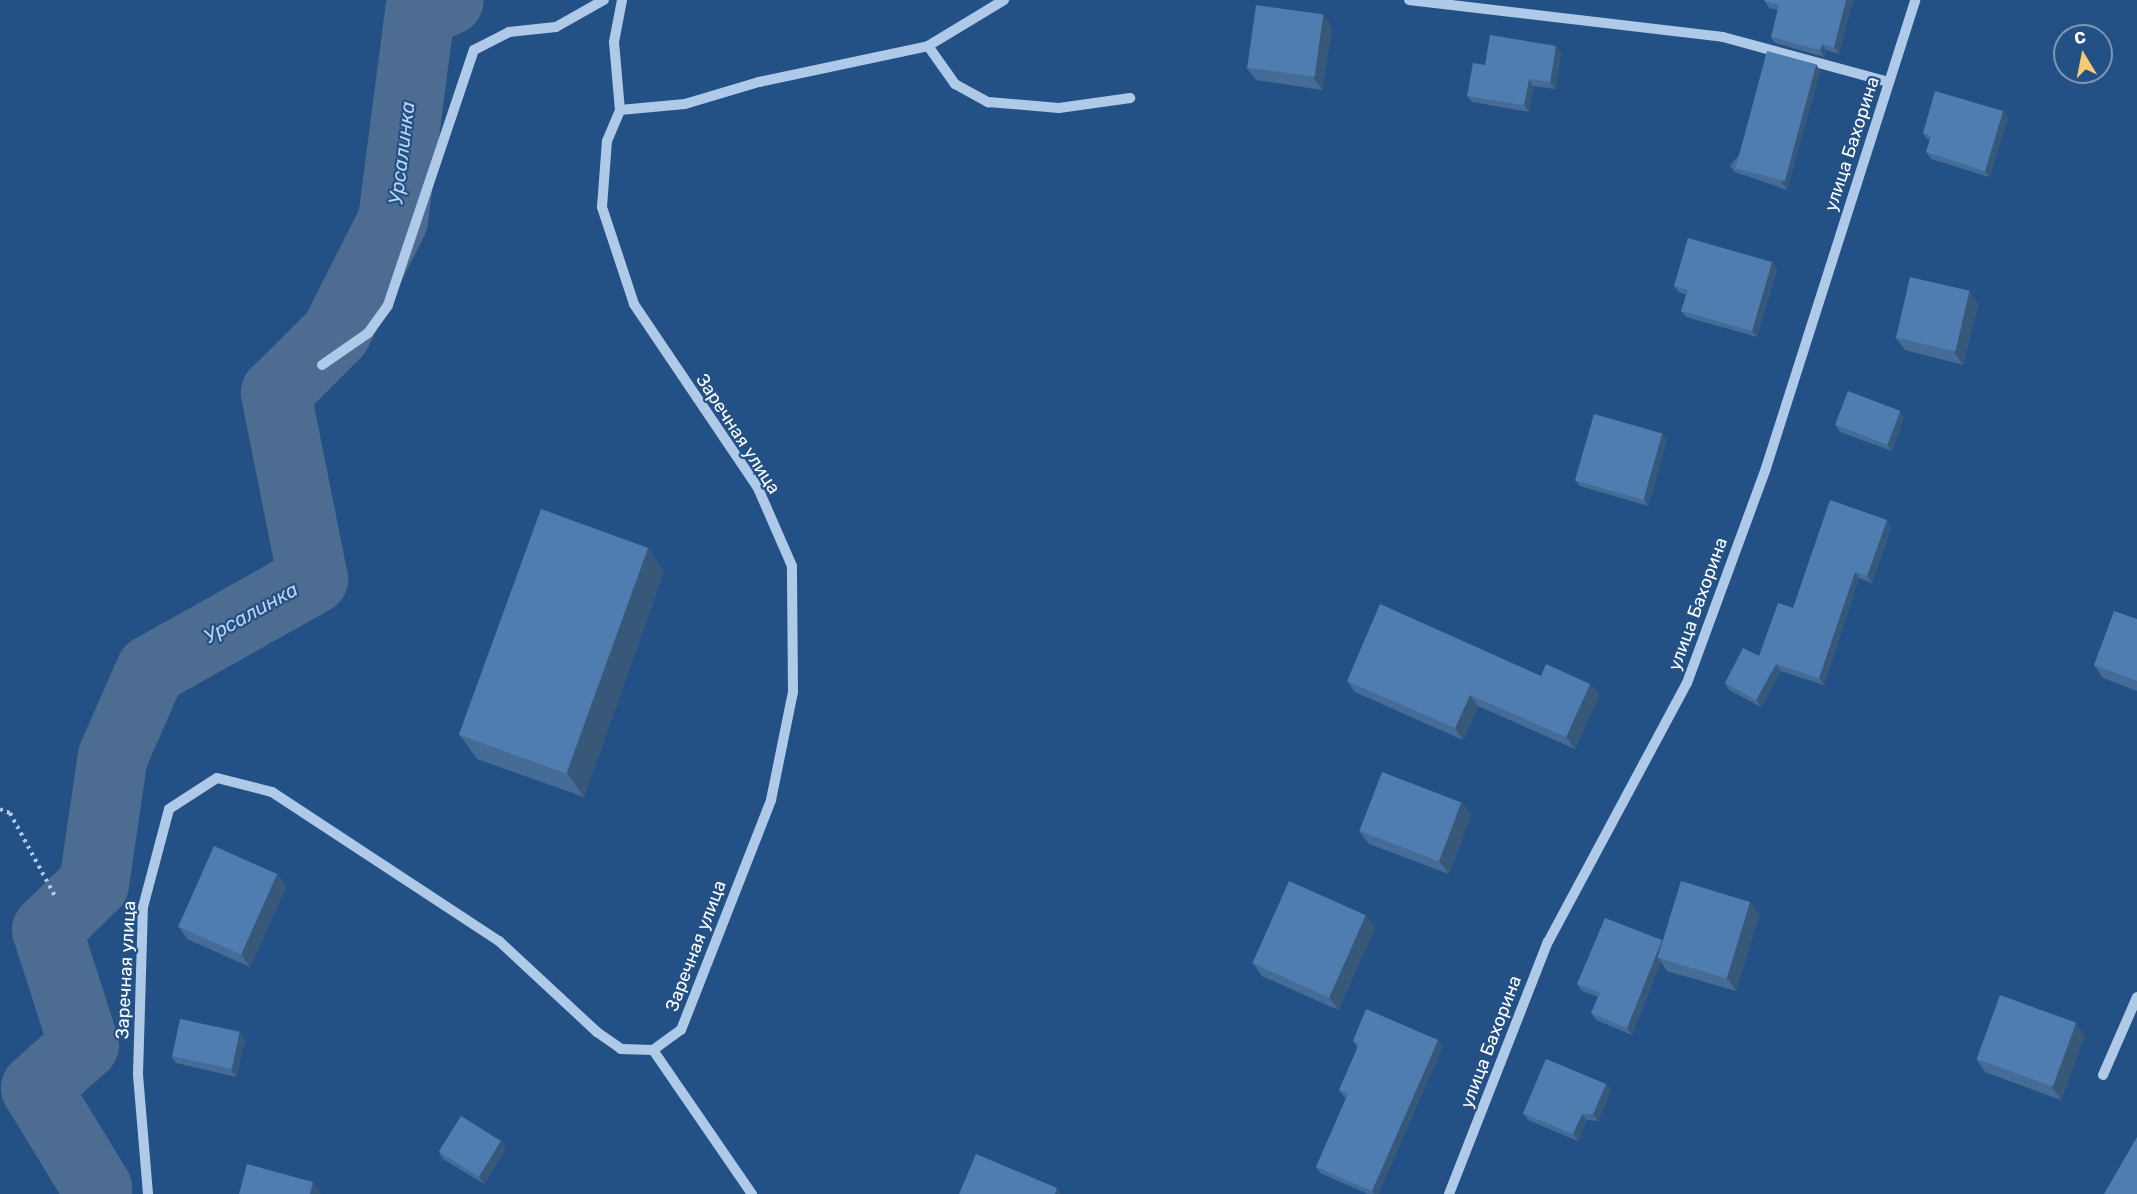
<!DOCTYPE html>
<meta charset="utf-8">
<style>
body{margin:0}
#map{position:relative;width:2137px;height:1194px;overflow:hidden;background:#245185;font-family:Rubik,sans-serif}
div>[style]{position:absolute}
.river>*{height:70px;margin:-35px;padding:0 35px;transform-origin:35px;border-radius:35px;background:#4d6c91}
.path>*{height:4px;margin-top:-2px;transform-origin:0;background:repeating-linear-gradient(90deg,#aecae8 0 3px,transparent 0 7.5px)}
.minor>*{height:10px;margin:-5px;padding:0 5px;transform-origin:5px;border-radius:5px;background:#aecae8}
.wall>*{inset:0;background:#456c96}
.shaded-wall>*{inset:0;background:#38587a}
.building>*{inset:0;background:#507daf;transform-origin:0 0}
span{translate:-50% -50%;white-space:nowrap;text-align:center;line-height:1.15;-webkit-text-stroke:4.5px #245185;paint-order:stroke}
.street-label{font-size:18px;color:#fff}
.water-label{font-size:20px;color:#bad4f0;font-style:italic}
.north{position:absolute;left:2053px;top:24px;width:60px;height:60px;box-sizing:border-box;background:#245185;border:2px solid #7c97b6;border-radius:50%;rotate:350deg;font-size:16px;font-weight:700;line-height:24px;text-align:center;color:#fff}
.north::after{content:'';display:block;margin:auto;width:21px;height:27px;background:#f3cb72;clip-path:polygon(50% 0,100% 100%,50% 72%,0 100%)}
</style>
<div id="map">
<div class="river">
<div style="left:97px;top:1194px;width:6px;rotate:-90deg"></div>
<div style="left:97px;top:1188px;width:117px;rotate:-121.4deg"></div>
<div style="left:36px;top:1088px;width:64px;rotate:-41.9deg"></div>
<div style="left:84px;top:1045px;width:121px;rotate:-107.8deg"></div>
<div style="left:47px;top:930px;width:66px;rotate:-44.4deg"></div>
<div style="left:94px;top:884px;width:129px;rotate:-81.6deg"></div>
<div style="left:113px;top:756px;width:94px;rotate:-66.2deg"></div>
<div style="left:151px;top:670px;width:186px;rotate:-29.3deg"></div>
<div style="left:313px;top:579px;width:190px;rotate:-101.3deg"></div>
<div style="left:276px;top:393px;width:85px;rotate:-45deg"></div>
<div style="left:336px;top:333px;width:127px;rotate:-63.2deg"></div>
<div style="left:393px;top:220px;width:210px;rotate:-82.6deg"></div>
<div style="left:420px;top:12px;width:31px;rotate:-22deg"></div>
</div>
<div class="path">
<div style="left:0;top:809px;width:11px;rotate:22deg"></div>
<div style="left:10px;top:813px;width:97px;rotate:61.6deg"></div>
</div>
<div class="minor">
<div style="left:622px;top:0;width:43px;rotate:100.8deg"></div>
<div style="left:614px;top:42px;width:68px;rotate:85deg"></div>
<div style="left:620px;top:110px;width:65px;rotate:-5.3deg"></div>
<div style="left:685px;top:104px;width:77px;rotate:-16.6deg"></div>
<div style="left:759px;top:82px;width:173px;rotate:-12deg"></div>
<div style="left:928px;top:46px;width:89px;rotate:-31.2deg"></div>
<div style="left:1409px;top:0;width:316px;rotate:6.7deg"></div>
<div style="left:1723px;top:37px;width:172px;rotate:15.2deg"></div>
<div style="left:928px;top:46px;width:47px;rotate:54.6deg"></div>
<div style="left:955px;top:84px;width:38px;rotate:29deg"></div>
<div style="left:988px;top:102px;width:71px;rotate:4.8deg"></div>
<div style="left:1059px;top:108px;width:72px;rotate:-8deg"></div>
<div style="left:322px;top:365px;width:56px;rotate:-34.8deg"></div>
<div style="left:368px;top:333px;width:34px;rotate:-54deg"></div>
<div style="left:388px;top:305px;width:269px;rotate:-71.4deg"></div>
<div style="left:474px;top:50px;width:39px;rotate:-27deg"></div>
<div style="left:509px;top:32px;width:47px;rotate:-6.1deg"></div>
<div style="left:556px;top:27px;width:55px;rotate:-29.4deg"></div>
<div style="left:653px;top:1050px;width:175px;rotate:55.5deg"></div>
<div style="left:2103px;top:1075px;width:85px;rotate:-66.4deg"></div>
<div style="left:148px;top:1194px;width:120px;rotate:-94.8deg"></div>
<div style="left:138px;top:1074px;width:167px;rotate:-88.3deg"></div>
<div style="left:143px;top:907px;width:101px;rotate:-75.1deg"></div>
<div style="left:169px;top:809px;width:57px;rotate:-32.9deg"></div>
<div style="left:217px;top:778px;width:57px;rotate:14.3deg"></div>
<div style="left:272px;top:792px;width:272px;rotate:33.3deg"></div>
<div style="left:499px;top:941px;width:134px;rotate:42.9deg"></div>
<div style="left:597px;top:1032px;width:29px;rotate:35deg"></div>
<div style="left:621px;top:1049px;width:32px;rotate:2deg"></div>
<div style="left:653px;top:1050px;width:34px;rotate:-36deg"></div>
<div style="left:681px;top:1030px;width:247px;rotate:-68.6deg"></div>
<div style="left:771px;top:800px;width:110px;rotate:-78.5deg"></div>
<div style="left:793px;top:692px;width:126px;rotate:-90.5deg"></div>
<div style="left:792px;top:566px;width:85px;rotate:-113.6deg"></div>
<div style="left:758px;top:488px;width:222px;rotate:-124deg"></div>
<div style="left:634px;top:304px;width:102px;rotate:-108.3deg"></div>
<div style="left:602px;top:207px;width:66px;rotate:-85.7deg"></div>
<div style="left:607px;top:141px;width:34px;rotate:-67deg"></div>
<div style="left:1449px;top:1194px;width:271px;rotate:-68.6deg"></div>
<div style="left:1548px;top:942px;width:294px;rotate:-61.8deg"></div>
<div style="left:1687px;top:683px;width:229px;rotate:-69.8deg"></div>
<div style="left:1766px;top:468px;width:491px;rotate:-72.3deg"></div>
</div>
<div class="wall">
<div style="clip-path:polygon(1764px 0,1853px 0,1839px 54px,1826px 50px,1824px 57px,1775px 43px,1771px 37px,1778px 10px,1769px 8px)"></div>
<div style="clip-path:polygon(1323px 15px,1332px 28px,1322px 90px,1256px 80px,1246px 67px)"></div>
<div style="clip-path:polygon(1561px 52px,1555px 89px,1533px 86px,1529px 112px,1472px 102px,1467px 96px,1485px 65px)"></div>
<div style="clip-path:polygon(1816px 64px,1820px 71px,1787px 190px,1735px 172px,1730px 166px)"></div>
<div style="clip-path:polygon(2003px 111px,2008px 118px,1989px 177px,1931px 159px,1926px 152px,1930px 140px,1927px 139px,1923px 133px)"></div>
<div style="clip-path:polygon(1772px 262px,1777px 269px,1757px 337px,1686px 317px,1681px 311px,1686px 295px,1679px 292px,1674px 286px)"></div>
<div style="clip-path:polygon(1969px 291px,1978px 304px,1963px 365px,1905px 350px,1895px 337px)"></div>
<div style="clip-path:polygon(1904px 417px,1892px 451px,1840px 432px,1835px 425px)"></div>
<div style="clip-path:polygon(1667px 440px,1648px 506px,1580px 486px,1575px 480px)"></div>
<div style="clip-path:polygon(1891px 527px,1872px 583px,1859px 578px,1824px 685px,1781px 671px,1761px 707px,1729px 690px,1725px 683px,1759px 656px,1793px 608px)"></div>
<div style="clip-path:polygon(664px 571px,584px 797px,477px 759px,460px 735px)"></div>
<div style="clip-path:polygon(2137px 619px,2137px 691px,2103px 678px,2094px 665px)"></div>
<div style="clip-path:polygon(1541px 676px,1590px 684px,1599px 695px,1575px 749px,1478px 706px,1463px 740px,1355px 692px,1347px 681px)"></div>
<div style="clip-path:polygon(1471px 815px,1449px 874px,1369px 844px,1359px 831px)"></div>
<div style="clip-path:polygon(277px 874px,286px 887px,250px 967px,187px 939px,178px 926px)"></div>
<div style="clip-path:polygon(1750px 902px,1759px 915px,1736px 991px,1667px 971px,1661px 962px,1632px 1035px,1596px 1020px,1591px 1013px,1598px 997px,1582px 991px,1577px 984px)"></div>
<div style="clip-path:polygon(1375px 928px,1338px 1010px,1262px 976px,1253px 963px)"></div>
<div style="clip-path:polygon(2085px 1036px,2061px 1100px,1985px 1072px,1976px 1059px)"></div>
<div style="clip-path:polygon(245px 1039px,236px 1077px,176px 1063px,171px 1056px)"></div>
<div style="clip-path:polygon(1353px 1041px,1443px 1046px,1378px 1194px,1368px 1194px,1320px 1173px,1316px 1167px,1346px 1098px,1344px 1097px,1339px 1090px,1358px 1048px)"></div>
<div style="clip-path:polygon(1606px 1084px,1611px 1090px,1598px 1121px,1587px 1120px,1578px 1141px,1528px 1120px,1523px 1113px)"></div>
<div style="clip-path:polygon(506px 1148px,484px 1184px,443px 1159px,439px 1152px)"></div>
</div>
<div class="shaded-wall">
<div style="clip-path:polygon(1846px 0,1853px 0,1839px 54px,1834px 47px)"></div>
<div style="clip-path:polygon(1323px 15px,1332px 28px,1322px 90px,1313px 77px)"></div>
<div style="clip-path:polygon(1822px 44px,1826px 50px,1824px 57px,1820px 50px)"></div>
<div style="clip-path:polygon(1556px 46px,1561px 52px,1555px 89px,1550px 82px)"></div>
<div style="clip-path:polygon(1816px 64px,1820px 71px,1787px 190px,1782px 183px)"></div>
<div style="clip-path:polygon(1529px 79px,1533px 86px,1529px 112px,1524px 105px)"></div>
<div style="clip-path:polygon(2003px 111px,2008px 118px,1989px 177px,1985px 171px)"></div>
<div style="clip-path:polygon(1772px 262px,1777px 269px,1757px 337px,1752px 331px)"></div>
<div style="clip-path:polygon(1969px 291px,1978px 304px,1963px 365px,1954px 352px)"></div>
<div style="clip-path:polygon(1900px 411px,1904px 417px,1892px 451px,1887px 444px)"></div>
<div style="clip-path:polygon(1662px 433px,1667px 440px,1648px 506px,1644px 499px)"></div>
<div style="clip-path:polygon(1887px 520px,1891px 527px,1872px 583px,1867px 576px)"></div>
<div style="clip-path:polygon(648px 547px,664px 571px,584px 797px,567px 773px)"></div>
<div style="clip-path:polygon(1855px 572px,1859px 578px,1824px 685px,1819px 678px)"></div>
<div style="clip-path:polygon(1776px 664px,1781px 671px,1761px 707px,1756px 700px)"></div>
<div style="clip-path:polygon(1590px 684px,1599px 695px,1575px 749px,1566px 737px)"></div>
<div style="clip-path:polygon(1470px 695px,1478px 706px,1463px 740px,1455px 728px)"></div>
<div style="clip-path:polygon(1462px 802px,1471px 815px,1449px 874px,1439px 861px)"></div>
<div style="clip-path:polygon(277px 874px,286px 887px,250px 967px,241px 954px)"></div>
<div style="clip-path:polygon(1750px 902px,1759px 915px,1736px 991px,1727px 978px)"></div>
<div style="clip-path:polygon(1366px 915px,1375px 928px,1338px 1010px,1329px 997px)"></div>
<div style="clip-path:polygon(1662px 940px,1662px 959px,1658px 958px,1661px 962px,1632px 1035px,1627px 1028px)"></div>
<div style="clip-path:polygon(2076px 1023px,2085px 1036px,2061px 1100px,2052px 1087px)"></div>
<div style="clip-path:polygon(240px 1032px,245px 1039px,236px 1077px,231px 1070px)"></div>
<div style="clip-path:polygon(1438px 1040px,1443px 1046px,1378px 1194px,1374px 1194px,1372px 1191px)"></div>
<div style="clip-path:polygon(1606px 1084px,1611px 1090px,1598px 1121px,1593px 1114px)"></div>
<div style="clip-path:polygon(1582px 1114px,1587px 1120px,1578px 1141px,1573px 1134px)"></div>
<div style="clip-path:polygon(501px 1141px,506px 1148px,484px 1184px,479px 1177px)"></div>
<div style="clip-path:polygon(313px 1182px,321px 1194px,310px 1194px)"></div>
<div style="clip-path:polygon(1057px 1188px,1061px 1194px,1055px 1194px)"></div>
</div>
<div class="building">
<div style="clip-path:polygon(1764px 0,1846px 0,1834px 47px,1822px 44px,1820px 50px,1771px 37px,1779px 5px,1764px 1px)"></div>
<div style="left:1256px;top:5px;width:68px;height:63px;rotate:8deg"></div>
<div style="clip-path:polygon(1490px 35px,1556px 46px,1550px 82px,1529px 79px,1524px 105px,1467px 96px,1473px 63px,1485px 65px)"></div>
<div style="left:1767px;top:51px;width:51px;height:121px;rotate:15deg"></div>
<div style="clip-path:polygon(1935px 91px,2003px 111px,1985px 171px,1926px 152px,1931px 136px,1923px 133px)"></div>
<div style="clip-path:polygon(1688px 238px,1772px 262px,1752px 331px,1681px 311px,1688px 290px,1674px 286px)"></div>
<div style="left:1910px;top:277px;width:61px;height:62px;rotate:13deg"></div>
<div style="left:1848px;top:391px;width:56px;height:36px;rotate:21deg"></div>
<div style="left:1594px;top:414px;width:71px;height:69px;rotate:16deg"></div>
<div style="clip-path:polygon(1830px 500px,1887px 520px,1867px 576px,1855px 572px,1819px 678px,1776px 664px,1756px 700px,1725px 683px,1743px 648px,1759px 656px,1778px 603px,1793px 608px)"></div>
<div style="left:541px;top:509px;width:114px;height:240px;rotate:20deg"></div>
<div style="clip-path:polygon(1380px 604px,1541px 676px,1546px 664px,1590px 684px,1566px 737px,1470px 695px,1455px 728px,1347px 681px)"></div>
<div style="clip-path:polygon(2114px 611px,2137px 619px,2137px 681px,2094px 665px)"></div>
<div style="left:1382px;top:772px;width:85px;height:63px;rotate:21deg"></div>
<div style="left:214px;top:846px;width:69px;height:88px;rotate:24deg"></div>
<div style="left:1289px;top:881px;width:84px;height:90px;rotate:24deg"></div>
<div style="left:1681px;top:881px;width:72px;height:80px;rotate:17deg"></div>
<div style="clip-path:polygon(1605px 918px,1662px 940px,1627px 1028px,1591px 1013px,1600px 993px,1577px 984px)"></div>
<div style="left:2000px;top:995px;width:81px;height:68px;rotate:20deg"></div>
<div style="clip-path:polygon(1366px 1009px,1438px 1040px,1372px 1191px,1316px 1167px,1348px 1094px,1339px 1090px,1359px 1044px,1353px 1041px)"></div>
<div style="left:180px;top:1019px;width:61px;height:38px;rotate:12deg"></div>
<div style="clip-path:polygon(1546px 1059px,1606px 1084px,1593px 1114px,1582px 1114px,1573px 1134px,1523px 1113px)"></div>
<div style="left:461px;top:1116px;width:47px;height:42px;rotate:32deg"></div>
<div style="clip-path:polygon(2137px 1137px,2137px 1194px,2104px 1194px)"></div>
<div style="clip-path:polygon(976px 1154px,1057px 1188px,1055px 1194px,959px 1194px)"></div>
<div style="clip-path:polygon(247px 1164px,313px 1182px,310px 1194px,239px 1194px)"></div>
</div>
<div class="street-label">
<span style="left:1852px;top:144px;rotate:-72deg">улица Бахорина</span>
<span style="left:738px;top:434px;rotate:57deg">Заречная улица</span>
<span style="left:1698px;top:604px;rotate:-70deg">улица Бахорина</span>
<span style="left:696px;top:946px;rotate:-69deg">Заречная улица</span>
<span style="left:126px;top:970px;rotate:-87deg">Заречная улица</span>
<span style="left:1491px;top:1042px;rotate:-69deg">улица Бахорина</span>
</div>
<div class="water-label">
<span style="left:402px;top:153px;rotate:-83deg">Урсалинка</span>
<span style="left:251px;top:613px;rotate:-29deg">Урсалинка</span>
</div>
<div class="north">С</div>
</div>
